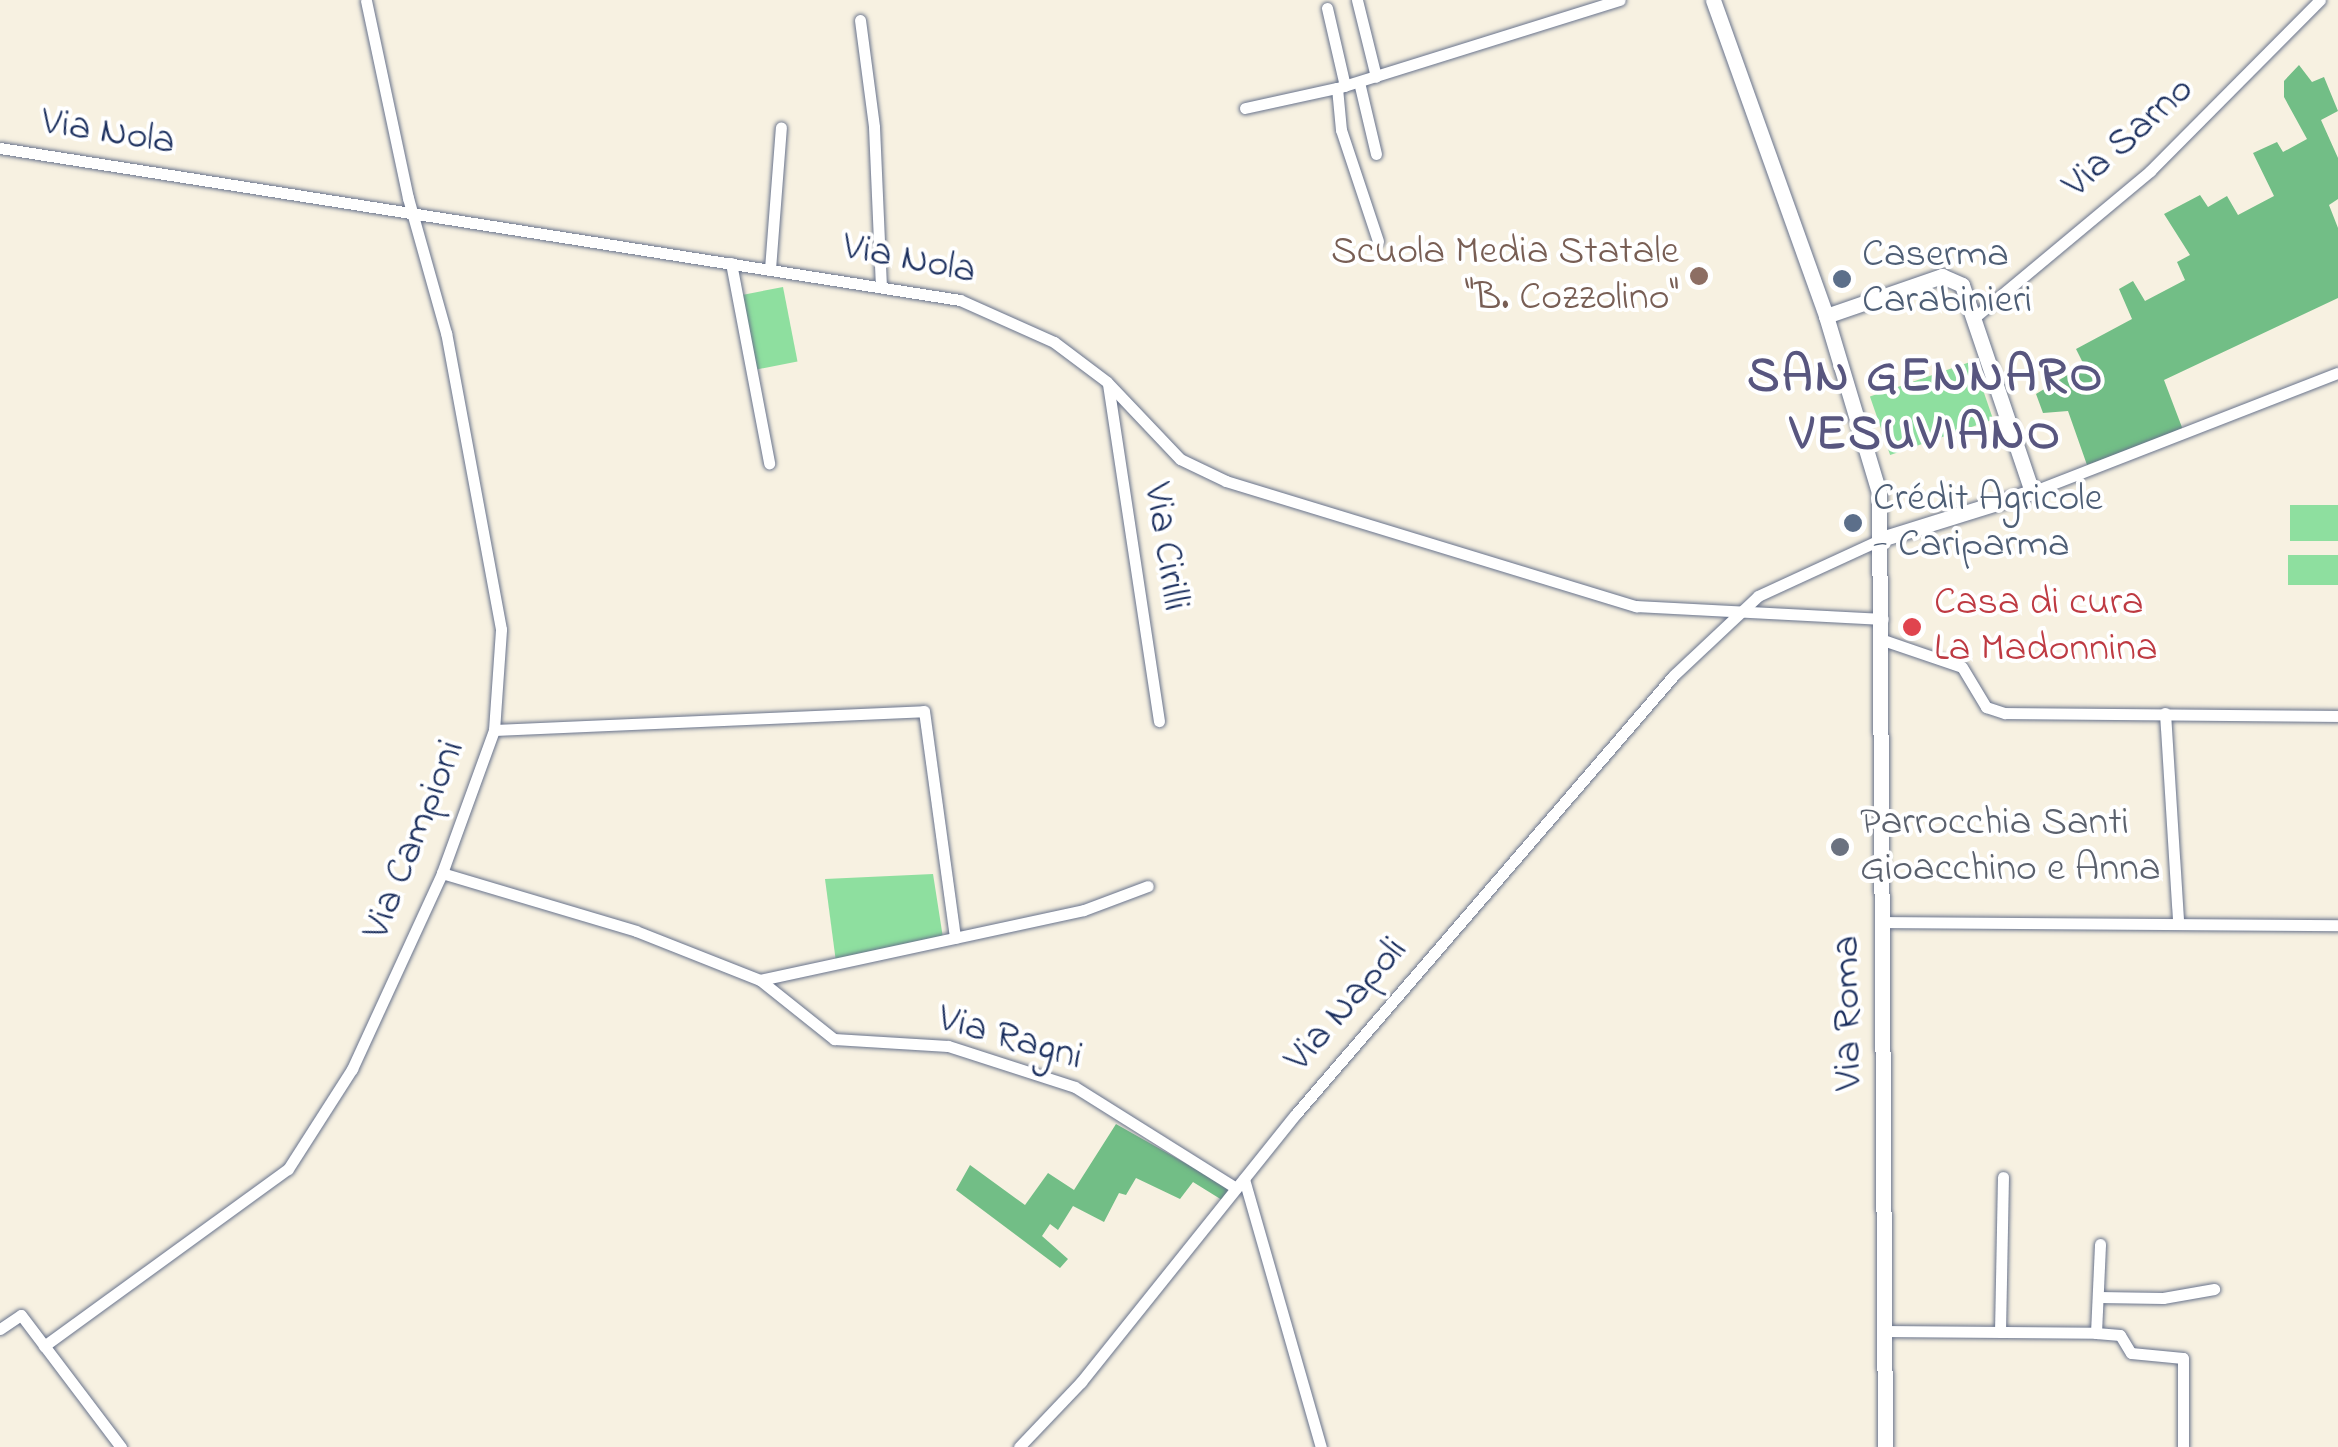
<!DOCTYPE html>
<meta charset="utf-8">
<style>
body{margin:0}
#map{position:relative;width:2338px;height:1447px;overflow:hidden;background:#f7f1e1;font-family:"Indie Flower",sans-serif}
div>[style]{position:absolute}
.green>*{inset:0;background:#8edf9f;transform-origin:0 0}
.forest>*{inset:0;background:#72be86}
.roads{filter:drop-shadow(0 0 2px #68738c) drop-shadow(0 0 2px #68738c)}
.street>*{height:11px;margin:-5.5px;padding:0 5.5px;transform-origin:5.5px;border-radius:5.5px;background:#fff}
.secondary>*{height:15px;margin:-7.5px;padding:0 7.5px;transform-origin:7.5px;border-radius:7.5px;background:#fff}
.dots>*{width:28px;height:28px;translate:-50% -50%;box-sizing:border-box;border:5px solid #fff;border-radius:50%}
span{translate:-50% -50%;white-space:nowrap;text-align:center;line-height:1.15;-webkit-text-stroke:8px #fff;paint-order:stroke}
.street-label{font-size:40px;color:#1b2f5e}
.education-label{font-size:40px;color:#785e54}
.right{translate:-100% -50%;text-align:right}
.service-label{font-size:40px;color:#4e5e75}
.left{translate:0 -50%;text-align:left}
.health-label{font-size:40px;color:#be3a42}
.worship-label{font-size:40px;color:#5b616d}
.district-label{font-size:50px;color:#58567f;font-weight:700;letter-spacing:2.5px}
</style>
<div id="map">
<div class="green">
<div style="left:783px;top:287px;width:76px;height:43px;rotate:79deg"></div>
<div style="left:1973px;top:361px;width:62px;height:109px;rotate:71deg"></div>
<div style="left:2290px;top:505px;width:48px;height:36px"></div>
<div style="left:2288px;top:555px;width:50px;height:30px"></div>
<div style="clip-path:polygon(933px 874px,943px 938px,836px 962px,825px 879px)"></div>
</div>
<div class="forest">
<div style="clip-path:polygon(2299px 65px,2312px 82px,2324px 77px,2338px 111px,2321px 120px,2338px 158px,2338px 199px,2329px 205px,2338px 228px,2338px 298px,2164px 380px,2183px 430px,2087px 465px,2068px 411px,2043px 413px,2036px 394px,2084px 365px,2076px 349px,2132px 319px,2119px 289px,2133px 281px,2145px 301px,2185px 280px,2177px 262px,2190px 255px,2164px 214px,2200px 195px,2208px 207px,2227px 196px,2238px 215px,2274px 196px,2253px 153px,2277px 142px,2283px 152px,2307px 139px,2284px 97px,2284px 81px)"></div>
<div style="clip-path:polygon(1116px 1124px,1231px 1189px,1222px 1200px,1193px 1182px,1180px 1199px,1136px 1178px,1126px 1195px,1119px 1193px,1104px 1222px,1073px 1206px,1058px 1230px,1050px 1224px,1042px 1236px,1068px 1259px,1060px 1268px,956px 1190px,970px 1165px,1025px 1205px,1048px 1173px,1074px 1190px)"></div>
</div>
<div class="roads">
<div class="street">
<div style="left:1357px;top:0;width:79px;rotate:76.1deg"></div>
<div style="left:1327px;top:8px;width:80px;rotate:77deg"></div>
<div style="left:860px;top:20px;width:108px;rotate:82.5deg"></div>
<div style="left:874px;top:127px;width:159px;rotate:87.5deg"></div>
<div style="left:1359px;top:82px;width:74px;rotate:76.7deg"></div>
<div style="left:1245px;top:108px;width:94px;rotate:-12.3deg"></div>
<div style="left:0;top:148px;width:972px;rotate:9deg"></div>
<div style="left:960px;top:300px;width:103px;rotate:24.1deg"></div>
<div style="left:1054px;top:342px;width:66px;rotate:37deg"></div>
<div style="left:1107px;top:382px;width:106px;rotate:46.5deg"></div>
<div style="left:1180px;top:459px;width:51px;rotate:25.6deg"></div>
<div style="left:1226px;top:481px;width:429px;rotate:17deg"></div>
<div style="left:1636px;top:606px;width:247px;rotate:3deg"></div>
<div style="left:1378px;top:241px;width:117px;rotate:-108.4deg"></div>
<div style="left:1341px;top:130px;width:42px;rotate:-95.4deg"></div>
<div style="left:1337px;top:88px;width:296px;rotate:-17.3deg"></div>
<div style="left:731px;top:263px;width:204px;rotate:79.2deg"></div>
<div style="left:770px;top:269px;width:142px;rotate:-85.6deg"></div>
<div style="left:1975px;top:317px;width:228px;rotate:-39.8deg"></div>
<div style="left:2150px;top:171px;width:241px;rotate:-45.2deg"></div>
<div style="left:1108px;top:384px;width:341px;rotate:81.4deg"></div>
<div style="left:2032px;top:492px;width:328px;rotate:-21.3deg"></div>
<div style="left:1883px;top:640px;width:83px;rotate:18.9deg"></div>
<div style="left:1962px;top:667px;width:47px;rotate:59deg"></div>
<div style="left:1986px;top:707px;width:20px;rotate:18deg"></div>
<div style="left:2005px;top:713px;width:333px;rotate:0.5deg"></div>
<div style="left:2165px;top:713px;width:209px;rotate:86.4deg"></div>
<div style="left:494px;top:730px;width:430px;rotate:-2.5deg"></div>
<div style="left:924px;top:711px;width:229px;rotate:82.2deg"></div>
<div style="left:442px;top:873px;width:202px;rotate:16.6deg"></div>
<div style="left:636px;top:931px;width:133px;rotate:21.6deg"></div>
<div style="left:760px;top:980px;width:331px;rotate:-12.2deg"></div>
<div style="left:1084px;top:910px;width:68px;rotate:-20.6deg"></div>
<div style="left:1880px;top:922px;width:458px;rotate:0.4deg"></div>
<div style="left:760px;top:980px;width:95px;rotate:38.6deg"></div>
<div style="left:834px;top:1039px;width:114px;rotate:3.5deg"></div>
<div style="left:948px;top:1046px;width:133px;rotate:17.9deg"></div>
<div style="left:1075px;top:1087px;width:190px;rotate:32.1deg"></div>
<div style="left:1244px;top:1179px;width:279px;rotate:74deg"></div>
<div style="left:2098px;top:1297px;width:65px;rotate:0.9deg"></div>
<div style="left:2163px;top:1298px;width:52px;rotate:-10deg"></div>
<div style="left:0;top:1329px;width:25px;rotate:-34deg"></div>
<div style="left:21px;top:1315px;width:166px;rotate:52.9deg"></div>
<div style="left:1882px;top:1331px;width:214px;rotate:0.5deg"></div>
<div style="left:2096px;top:1333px;width:24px;rotate:5deg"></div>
<div style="left:2120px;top:1335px;width:21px;rotate:59deg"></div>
<div style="left:2131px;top:1353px;width:52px;rotate:5.5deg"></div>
<div style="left:2183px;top:1358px;width:89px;rotate:90deg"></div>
<div style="left:2000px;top:1332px;width:155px;rotate:-88.9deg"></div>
<div style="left:2096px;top:1333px;width:89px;rotate:-87.4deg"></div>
<div style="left:44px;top:1346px;width:301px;rotate:-36deg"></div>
<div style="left:288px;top:1169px;width:119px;rotate:-57.4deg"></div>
<div style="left:352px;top:1069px;width:216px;rotate:-65.3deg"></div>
<div style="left:442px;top:873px;width:152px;rotate:-70deg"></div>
<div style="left:494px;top:730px;width:101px;rotate:-86deg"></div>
<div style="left:501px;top:629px;width:301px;rotate:-100.5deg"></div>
<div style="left:446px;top:333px;width:140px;rotate:-105.7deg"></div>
<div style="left:408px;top:198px;width:202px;rotate:-102deg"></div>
<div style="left:1019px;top:1447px;width:90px;rotate:-46.4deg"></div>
<div style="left:1081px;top:1382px;width:342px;rotate:-51.3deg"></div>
<div style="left:1295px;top:1115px;width:581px;rotate:-49.26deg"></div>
<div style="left:1674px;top:675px;width:115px;rotate:-43.2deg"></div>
<div style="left:1758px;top:596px;width:139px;rotate:-24.7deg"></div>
</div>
<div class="secondary">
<div style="left:1713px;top:0;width:336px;rotate:70.3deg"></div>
<div style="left:1826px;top:316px;width:185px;rotate:73.3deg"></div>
<div style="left:1879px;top:493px;width:954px;rotate:89.64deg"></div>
<div style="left:1826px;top:316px;width:123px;rotate:-19deg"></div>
<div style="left:1942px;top:276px;width:22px;rotate:24deg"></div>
<div style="left:1962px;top:285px;width:219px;rotate:71.3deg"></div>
<div style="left:2032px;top:492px;width:155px;rotate:162.7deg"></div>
</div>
</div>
<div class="dots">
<div style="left:1699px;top:276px;background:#8d6e63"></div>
<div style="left:1842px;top:279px;background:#5c6f8a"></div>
<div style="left:1853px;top:523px;background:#5c6f8a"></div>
<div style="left:1912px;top:627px;background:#e0444e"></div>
<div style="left:1840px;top:847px;background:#6b7280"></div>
</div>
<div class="street-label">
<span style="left:108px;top:133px;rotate:9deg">Via Nola</span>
<span style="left:2129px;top:138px;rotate:-42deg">Via Sarno</span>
<span style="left:909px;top:260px;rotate:11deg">Via Nola</span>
<span style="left:1165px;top:547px;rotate:81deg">Via Cirilli</span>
<span style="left:415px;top:840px;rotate:-68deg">Via Campioni</span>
<span style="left:1347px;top:1005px;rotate:-49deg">Via Napoli</span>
<span style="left:1849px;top:1013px;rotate:-91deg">Via Roma</span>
<span style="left:1010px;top:1039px;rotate:16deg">Via Ragni</span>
</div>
<div class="education-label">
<span class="right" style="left:1679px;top:276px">Scuola Media Statale<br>"B. Cozzolino"</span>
</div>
<div class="service-label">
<span class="left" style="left:1862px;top:279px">Caserma<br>Carabinieri</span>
<span class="left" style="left:1873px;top:523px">Crédit Agricole<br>- Cariparma</span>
</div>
<div class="health-label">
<span class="left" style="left:1934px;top:627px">Casa di cura<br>La Madonnina</span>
</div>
<div class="worship-label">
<span class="left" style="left:1860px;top:847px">Parrocchia Santi<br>Gioacchino e Anna</span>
</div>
<div class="district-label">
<span style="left:1926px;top:406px">SAN GENNARO<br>VESUVIANO</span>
</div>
</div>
